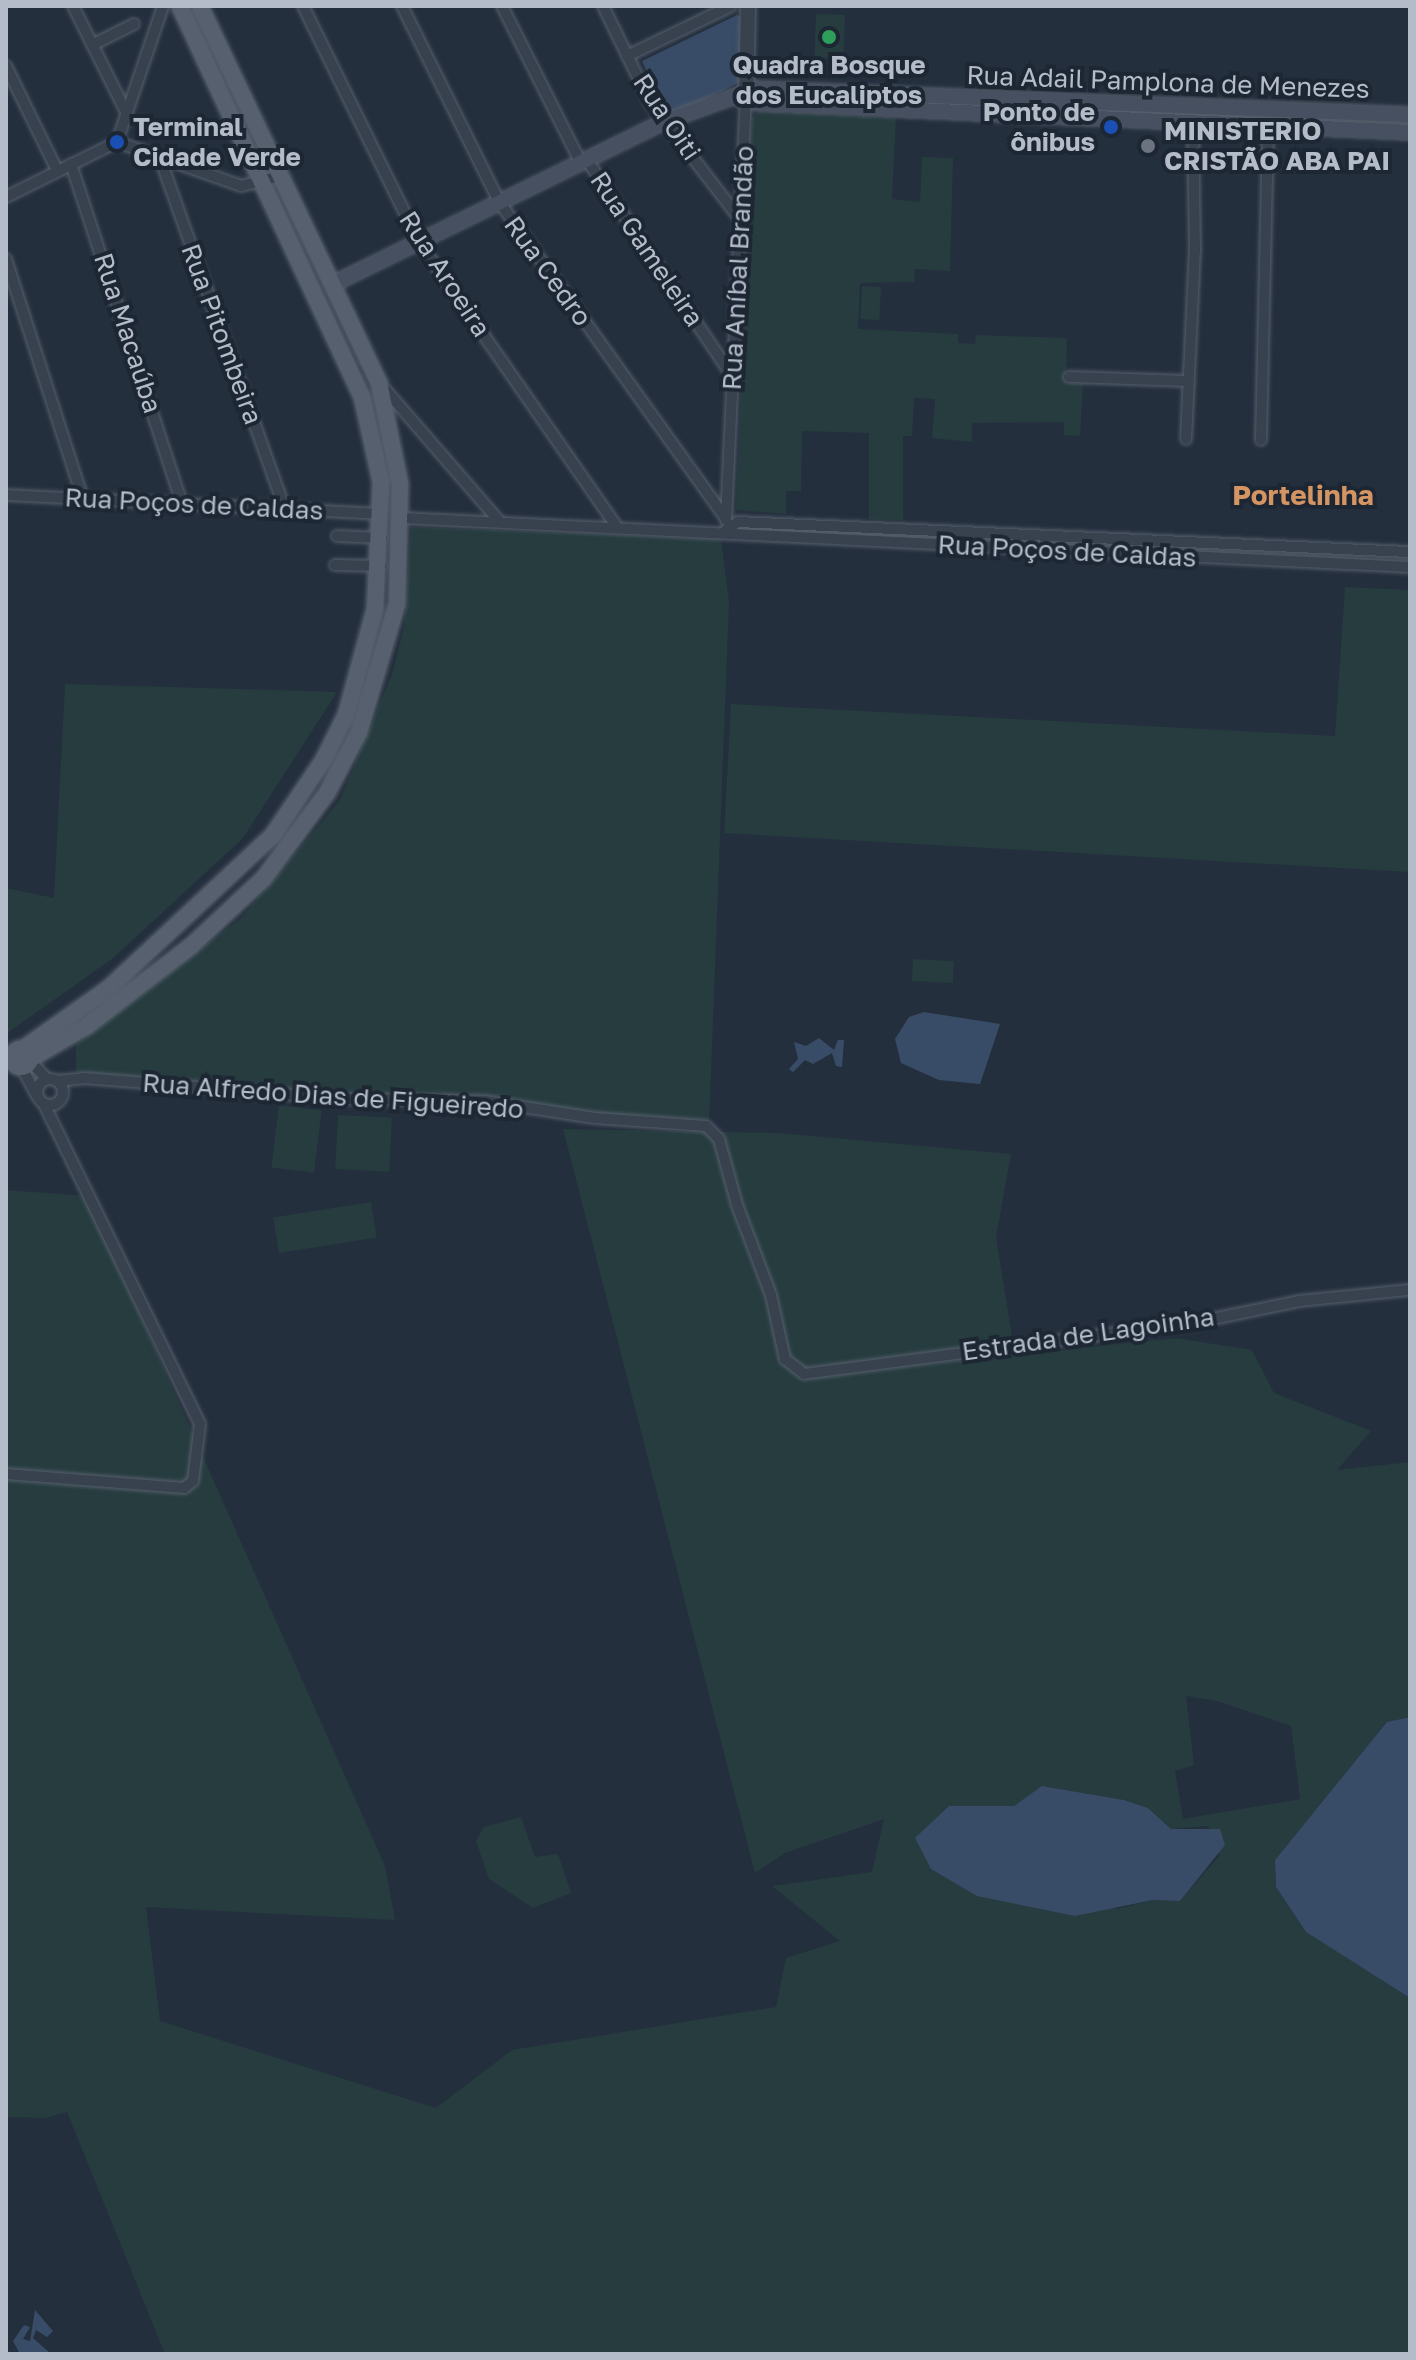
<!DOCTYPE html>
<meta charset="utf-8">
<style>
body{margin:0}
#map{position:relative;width:1416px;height:2360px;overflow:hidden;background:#242f3e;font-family:"Golos Text",sans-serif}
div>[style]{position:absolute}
.green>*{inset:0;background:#263c3f;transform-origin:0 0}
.water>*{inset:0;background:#394c67}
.roads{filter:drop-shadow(0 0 2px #565f6c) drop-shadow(0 0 2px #565f6c)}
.minor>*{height:10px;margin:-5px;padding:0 5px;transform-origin:5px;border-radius:5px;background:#38414e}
.minor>.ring{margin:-5px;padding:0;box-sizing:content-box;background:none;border:10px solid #38414e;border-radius:50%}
.tertiary>*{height:14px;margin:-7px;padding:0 7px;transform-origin:7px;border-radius:7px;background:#38414e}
.secondary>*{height:14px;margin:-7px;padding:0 7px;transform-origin:7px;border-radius:7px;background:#465061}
.primary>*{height:16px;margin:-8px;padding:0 8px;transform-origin:8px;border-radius:8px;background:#56606e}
.primary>.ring{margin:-8px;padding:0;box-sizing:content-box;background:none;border:16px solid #56606e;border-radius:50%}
.dots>*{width:22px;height:22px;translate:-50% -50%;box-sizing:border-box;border:4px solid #1d2633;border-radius:50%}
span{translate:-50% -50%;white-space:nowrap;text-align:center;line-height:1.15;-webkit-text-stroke:8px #1d2633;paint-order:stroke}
.poi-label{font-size:26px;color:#b4bcc9;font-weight:700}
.right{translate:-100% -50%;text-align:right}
.left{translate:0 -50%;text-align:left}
.street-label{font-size:26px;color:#b4bcc9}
.neighbourhood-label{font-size:28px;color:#d59563;font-weight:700}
.frame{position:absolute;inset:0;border:8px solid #b4bcc9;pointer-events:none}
</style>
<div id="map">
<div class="green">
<div style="left:816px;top:14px;width:29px;height:44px;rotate:2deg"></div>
<div style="clip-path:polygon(758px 111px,896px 118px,892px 199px,920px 202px,922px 157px,953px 158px,950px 271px,914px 269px,915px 282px,860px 283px,858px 329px,958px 334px,958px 343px,975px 344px,976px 335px,1067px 338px,1066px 383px,1083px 384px,1080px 436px,1064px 435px,1064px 422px,972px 423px,972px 442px,932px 438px,935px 399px,914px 398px,912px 436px,903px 436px,903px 520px,869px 519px,869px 433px,802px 431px,801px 491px,786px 491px,786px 514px,736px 510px,752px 118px)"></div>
<div style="left:862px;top:286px;width:19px;height:33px;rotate:3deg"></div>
<div style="clip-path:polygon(411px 527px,721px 539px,729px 602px,709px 1124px,76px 1072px,76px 1044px,241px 918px,340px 800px,392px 674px,404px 627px)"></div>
<div style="clip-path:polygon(1345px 587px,1410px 590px,1410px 872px,724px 833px,731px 704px,1335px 736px)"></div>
<div style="clip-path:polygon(65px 684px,337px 692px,243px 838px,113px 958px,6px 1034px,6px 888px,54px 898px)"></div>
<div style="left:913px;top:959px;width:41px;height:22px;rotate:3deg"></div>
<div style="left:279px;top:1105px;width:43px;height:63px;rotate:7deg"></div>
<div style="left:338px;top:1115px;width:54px;height:54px;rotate:3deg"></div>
<div style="clip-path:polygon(evenodd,563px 1129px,778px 1133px,1011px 1154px,996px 1237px,1015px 1355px,1175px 1338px,1252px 1350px,1274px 1393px,1371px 1431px,1337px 1470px,1410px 1462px,1410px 1717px,1387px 1722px,1275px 1860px,1276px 1887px,1306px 1932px,1410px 1998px,1410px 2354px,165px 2354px,67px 2112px,45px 2118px,6px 2117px,6px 1190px,87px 1196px,385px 1866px,395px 1920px,146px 1907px,160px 2021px,436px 2108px,512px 2050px,776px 2007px,786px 1958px,840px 1941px,772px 1886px,872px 1872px,884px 1819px,785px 1853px,755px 1873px,563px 1129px,1186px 1696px,1217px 1701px,1291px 1726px,1300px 1799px,1183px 1819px,1175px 1771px,1194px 1765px,1186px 1696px,563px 1129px,1043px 1786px,1124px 1800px,1148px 1808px,1171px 1829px,1208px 1826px,1219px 1856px,1180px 1901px,1153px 1900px,1117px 1909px,949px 1806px,1014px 1806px,1043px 1786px)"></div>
<div style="left:371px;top:1202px;width:36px;height:99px;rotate:81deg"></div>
<div style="clip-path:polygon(521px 1817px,535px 1857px,558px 1854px,571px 1893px,533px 1908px,489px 1879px,476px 1841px,484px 1827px)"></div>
</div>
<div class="water">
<div style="clip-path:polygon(737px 15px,741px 18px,740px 82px,667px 118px,642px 61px)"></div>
<div style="clip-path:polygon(924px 1012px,1000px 1024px,980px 1084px,939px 1080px,901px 1063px,895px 1039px,909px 1017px)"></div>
<div style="clip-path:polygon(819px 1038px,834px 1050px,838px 1040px,844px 1040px,842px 1067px,836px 1066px,832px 1053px,813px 1064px,805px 1060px,793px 1072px,789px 1069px,798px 1059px,794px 1042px,806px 1046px)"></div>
<div style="clip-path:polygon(1410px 1717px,1410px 1998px,1306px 1932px,1276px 1887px,1275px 1860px,1387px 1722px)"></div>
<div style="clip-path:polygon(1042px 1786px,1124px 1800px,1148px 1808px,1171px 1829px,1220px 1829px,1225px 1845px,1180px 1901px,1153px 1900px,1075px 1916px,977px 1896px,931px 1869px,915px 1838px,949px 1806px,1014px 1806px)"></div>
<div style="clip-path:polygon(35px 2310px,53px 2331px,47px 2337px,36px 2330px,33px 2338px,51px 2354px,20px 2354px,13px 2341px,24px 2325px,30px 2327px,23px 2339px,30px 2341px)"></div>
</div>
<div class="roads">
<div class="minor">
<div style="left:73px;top:6px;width:119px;rotate:63.4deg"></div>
<div style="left:303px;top:6px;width:263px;rotate:63.8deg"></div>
<div style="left:419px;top:242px;width:345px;rotate:55.2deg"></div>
<div style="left:402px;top:6px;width:220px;rotate:63.6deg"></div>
<div style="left:500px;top:203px;width:386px;rotate:54.4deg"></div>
<div style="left:502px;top:6px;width:176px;rotate:63.3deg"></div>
<div style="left:603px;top:6px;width:107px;rotate:63.9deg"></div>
<div style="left:650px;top:102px;width:151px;rotate:52.5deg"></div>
<div style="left:92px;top:45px;width:47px;rotate:-26.6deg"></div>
<div style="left:627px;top:56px;width:115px;rotate:-25.7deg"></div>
<div style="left:6px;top:66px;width:116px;rotate:63.9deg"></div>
<div style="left:117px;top:142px;width:144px;rotate:-71.3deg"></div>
<div style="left:587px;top:160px;width:262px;rotate:56.1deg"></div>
<div style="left:161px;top:161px;width:367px;rotate:70.4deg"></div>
<div style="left:71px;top:164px;width:358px;rotate:71.9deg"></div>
<div style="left:6px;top:197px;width:124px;rotate:-26.4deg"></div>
<div style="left:117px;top:142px;width:132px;rotate:19.5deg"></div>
<div style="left:241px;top:186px;width:44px;rotate:-14.3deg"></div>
<div style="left:6px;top:259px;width:252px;rotate:72.2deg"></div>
<div style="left:1069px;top:377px;width:120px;rotate:1.9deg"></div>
<div style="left:383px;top:387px;width:177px;rotate:49.1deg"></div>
<div style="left:1186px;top:439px;width:188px;rotate:-87.3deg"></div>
<div style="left:1195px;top:251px;width:130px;rotate:-90.9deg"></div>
<div style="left:1261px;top:440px;width:316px;rotate:-88.7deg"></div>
<div style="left:6px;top:495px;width:376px;rotate:2.9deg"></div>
<div style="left:401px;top:518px;width:1010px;rotate:2.78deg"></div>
<div style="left:726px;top:520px;width:418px;rotate:-87.3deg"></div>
<div style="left:726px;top:530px;width:14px;rotate:-34deg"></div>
<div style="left:738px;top:522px;width:673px;rotate:2.56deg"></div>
<div style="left:337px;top:536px;width:45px;rotate:2.5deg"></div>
<div style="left:335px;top:565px;width:46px;rotate:1.2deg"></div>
<div style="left:30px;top:1061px;width:25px;rotate:47deg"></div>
<div style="left:21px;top:1066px;width:34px;rotate:62deg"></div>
<div class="ring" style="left:37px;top:1079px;width:16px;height:16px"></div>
<div style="left:57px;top:1081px;width:27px;rotate:-6deg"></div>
<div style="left:84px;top:1078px;width:261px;rotate:4.6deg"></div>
<div style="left:344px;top:1099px;width:141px;rotate:0.8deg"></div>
<div style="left:485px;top:1101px;width:111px;rotate:8.8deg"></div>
<div style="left:595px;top:1118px;width:111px;rotate:4.1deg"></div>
<div style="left:706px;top:1126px;width:18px;rotate:45deg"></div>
<div style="left:719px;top:1139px;width:68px;rotate:74.7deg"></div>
<div style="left:737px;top:1205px;width:96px;rotate:69.3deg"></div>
<div style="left:771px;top:1295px;width:66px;rotate:77.7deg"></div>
<div style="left:785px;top:1359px;width:24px;rotate:38deg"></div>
<div style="left:804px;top:1374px;width:392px;rotate:-7.5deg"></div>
<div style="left:1193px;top:1323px;width:108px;rotate:-11.7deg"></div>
<div style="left:1299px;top:1301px;width:112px;rotate:-5.7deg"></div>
<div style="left:6px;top:1474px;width:179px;rotate:4.5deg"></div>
<div style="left:184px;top:1488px;width:11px;rotate:-38deg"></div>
<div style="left:193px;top:1481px;width:57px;rotate:-83deg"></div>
<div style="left:200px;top:1424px;width:356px;rotate:-116deg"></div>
</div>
<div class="tertiary">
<div style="left:746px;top:102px;width:96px;rotate:-88.8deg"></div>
</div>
<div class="secondary">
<div style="left:734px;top:97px;width:26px;rotate:13deg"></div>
<div style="left:759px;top:103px;width:652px;rotate:2.55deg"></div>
<div style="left:335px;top:283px;width:369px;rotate:-26.1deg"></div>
<div style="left:666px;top:121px;width:94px;rotate:-20deg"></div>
<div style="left:754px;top:89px;width:657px;rotate:2.27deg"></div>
</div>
<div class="primary">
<div style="left:23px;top:1049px;width:105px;rotate:-35.3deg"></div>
<div style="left:109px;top:988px;width:224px;rotate:-43deg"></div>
<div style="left:273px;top:835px;width:89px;rotate:-56deg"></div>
<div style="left:323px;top:761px;width:51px;rotate:-63.4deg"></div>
<div style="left:346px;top:715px;width:110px;rotate:-74.7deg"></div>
<div style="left:375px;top:609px;width:127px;rotate:-87.3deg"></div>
<div style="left:381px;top:482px;width:87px;rotate:-102.6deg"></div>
<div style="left:362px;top:397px;width:431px;rotate:-115deg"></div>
<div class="ring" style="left:12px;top:1049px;width:2px;height:2px"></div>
<div style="left:30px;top:1059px;width:66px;rotate:-30.1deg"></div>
<div style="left:87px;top:1026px;width:131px;rotate:-37.6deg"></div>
<div style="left:191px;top:946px;width:100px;rotate:-43deg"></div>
<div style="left:264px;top:878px;width:106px;rotate:-53.5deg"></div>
<div style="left:327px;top:793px;width:69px;rotate:-62.3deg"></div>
<div style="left:359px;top:732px;width:134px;rotate:-73.5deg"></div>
<div style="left:397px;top:604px;width:120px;rotate:-88.6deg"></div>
<div style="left:400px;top:484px;width:103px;rotate:-101.7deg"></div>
<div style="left:379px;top:383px;width:417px;rotate:-115.4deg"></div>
</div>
</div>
<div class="dots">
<div style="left:829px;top:37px;background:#2e9e5b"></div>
<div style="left:1111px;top:127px;background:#1a4fb4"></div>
<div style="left:117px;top:142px;background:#1a4fb4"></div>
<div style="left:1148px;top:146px;background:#6b7280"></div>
</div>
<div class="poi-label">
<span style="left:829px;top:80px">Quadra Bosque<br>dos Eucaliptos</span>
<span class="right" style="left:1095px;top:127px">Ponto de<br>ônibus</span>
<span class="left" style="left:133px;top:142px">Terminal<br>Cidade Verde</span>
<span class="left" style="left:1164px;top:146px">MINISTERIO<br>CRISTÃO ABA PAI</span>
</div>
<div class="street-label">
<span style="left:1168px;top:82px;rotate:2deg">Rua Adail Pamplona de Menezes</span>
<span style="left:667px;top:117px;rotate:56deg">Rua Oiti</span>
<span style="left:647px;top:249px;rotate:56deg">Rua Gameleira</span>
<span style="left:738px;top:268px;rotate:-87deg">Rua Aníbal Brandão</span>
<span style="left:548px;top:271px;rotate:54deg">Rua Cedro</span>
<span style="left:445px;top:274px;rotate:57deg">Rua Aroeira</span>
<span style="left:128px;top:333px;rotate:72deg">Rua Macaúba</span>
<span style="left:222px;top:334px;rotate:70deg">Rua Pitombeira</span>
<span style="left:194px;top:504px;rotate:3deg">Rua Poços de Caldas</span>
<span style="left:1067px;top:551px;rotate:3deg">Rua Poços de Caldas</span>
<span style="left:333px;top:1096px;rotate:4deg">Rua Alfredo Dias de Figueiredo</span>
<span style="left:1088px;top:1334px;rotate:-8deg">Estrada de Lagoinha</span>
</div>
<div class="neighbourhood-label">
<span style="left:1303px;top:495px">Portelinha</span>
</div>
<div class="frame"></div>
</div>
